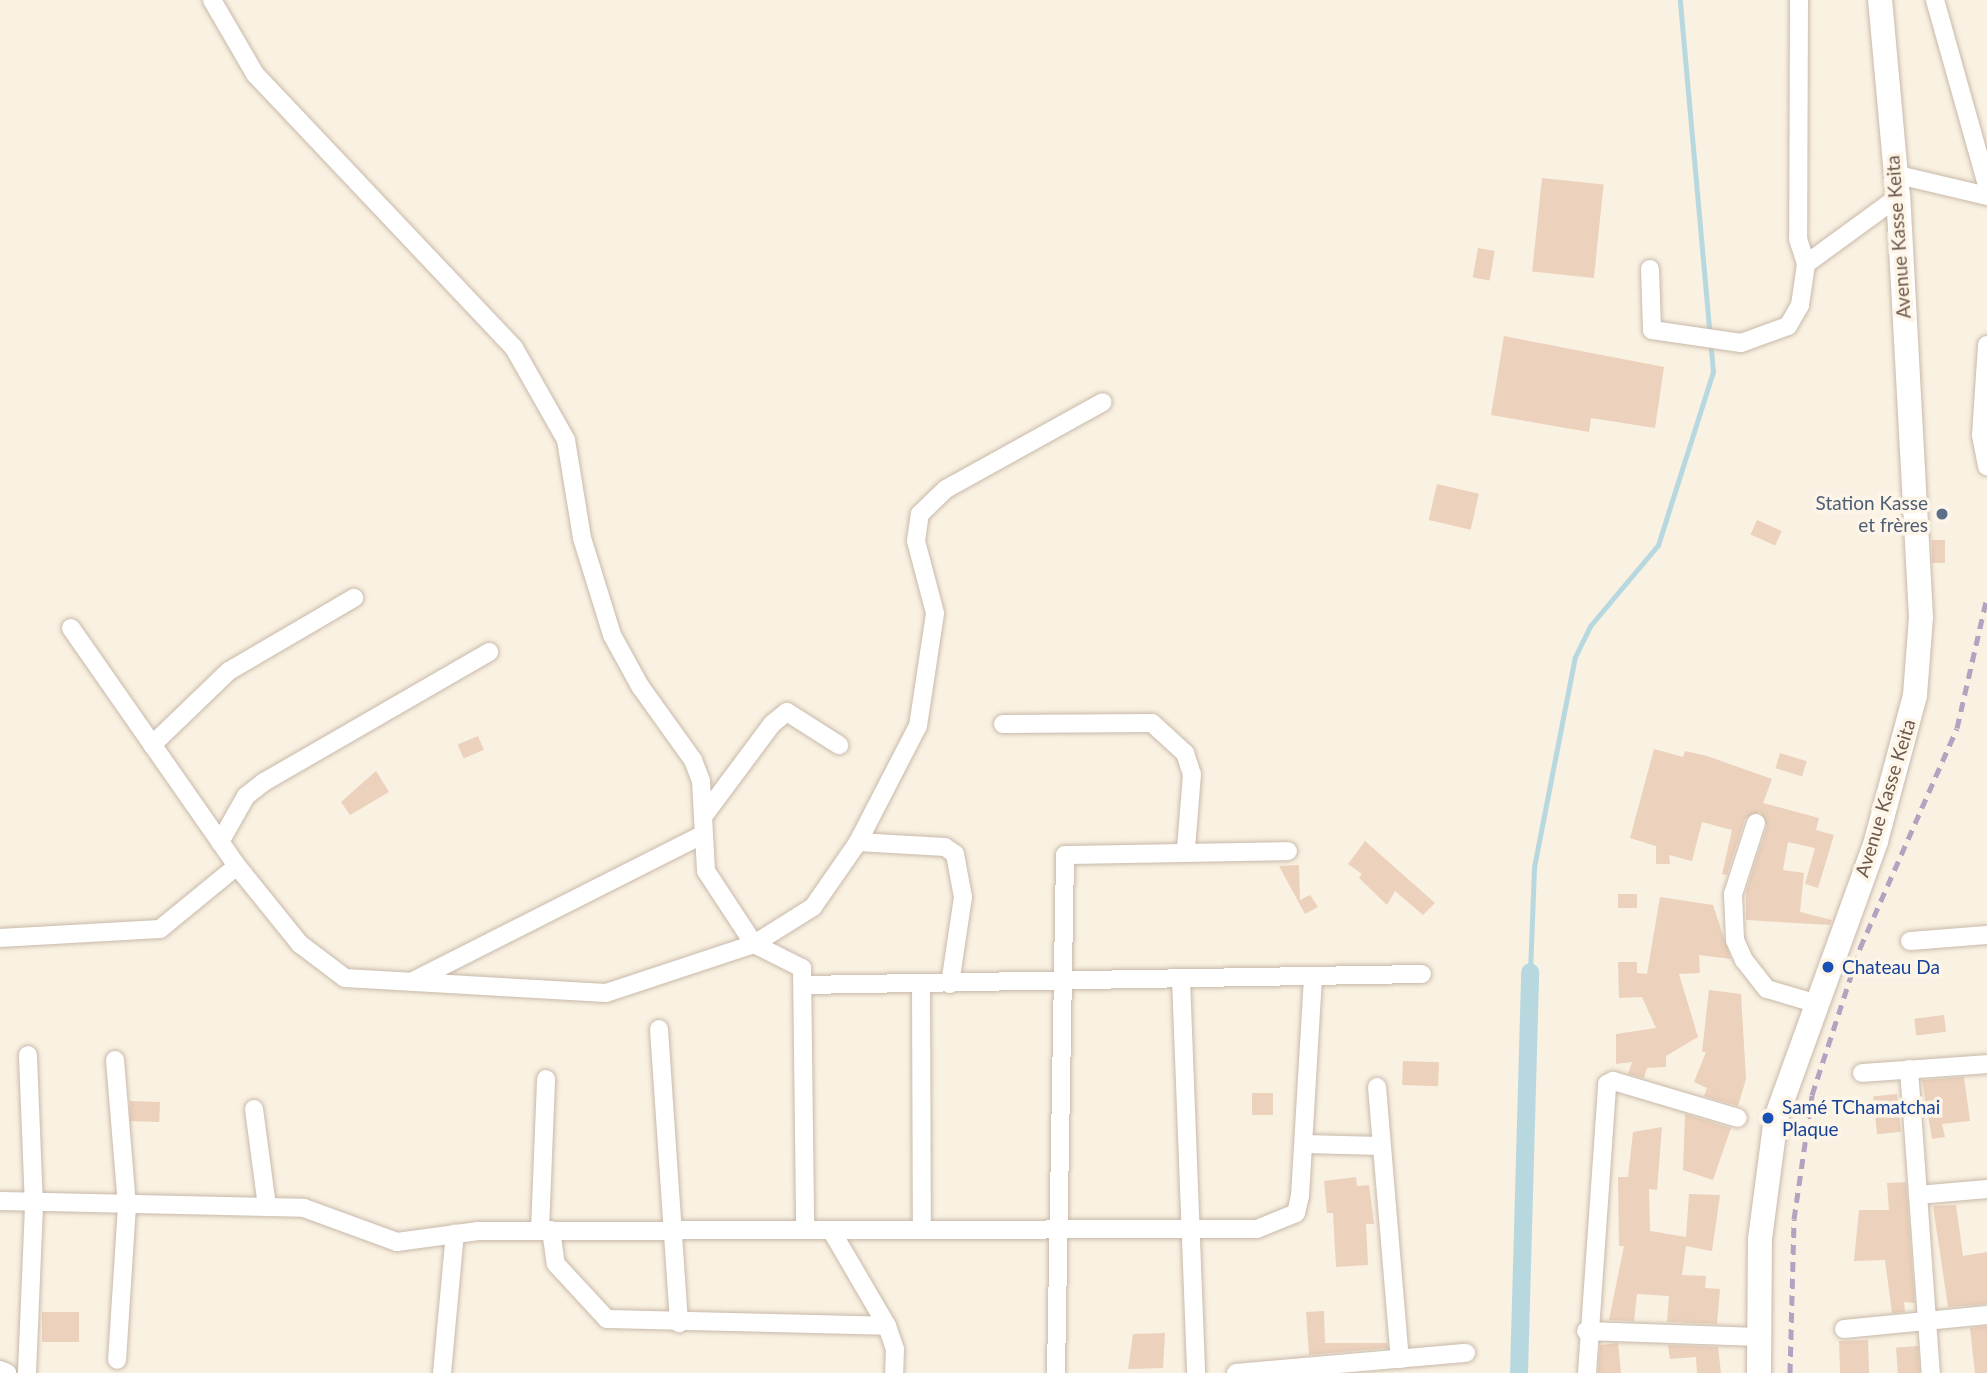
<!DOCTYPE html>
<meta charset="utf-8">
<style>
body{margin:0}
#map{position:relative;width:1987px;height:1373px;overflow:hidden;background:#f9f1e1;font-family:Lato,sans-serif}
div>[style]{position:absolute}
.stream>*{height:5px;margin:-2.5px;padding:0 2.5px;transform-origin:2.5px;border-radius:2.5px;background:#b8d8e0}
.canal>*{height:18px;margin:-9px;padding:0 9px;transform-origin:9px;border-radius:9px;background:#b8d8e0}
.building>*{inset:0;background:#ecd1bc;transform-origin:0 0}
.roads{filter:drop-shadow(0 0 2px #c8b9aa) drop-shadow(0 0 2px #c8b9aa)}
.street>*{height:18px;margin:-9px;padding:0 9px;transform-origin:9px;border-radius:9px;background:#fff}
.secondary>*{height:24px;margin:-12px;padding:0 12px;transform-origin:12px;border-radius:12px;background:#fff}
.rail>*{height:5px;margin-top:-2.5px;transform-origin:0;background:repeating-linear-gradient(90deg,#b4a2c0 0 10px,transparent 0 17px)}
.dots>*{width:19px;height:19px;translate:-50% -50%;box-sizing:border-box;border:4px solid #fdf5e7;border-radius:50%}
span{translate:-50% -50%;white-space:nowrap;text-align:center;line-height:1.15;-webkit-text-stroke:7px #fdf5e7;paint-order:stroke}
.street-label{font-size:19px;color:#6d594b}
.service-label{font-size:19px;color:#4e5e75}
.right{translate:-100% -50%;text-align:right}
.transit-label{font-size:19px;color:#164399}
.left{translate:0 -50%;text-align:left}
</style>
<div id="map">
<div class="stream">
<div style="left:1530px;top:972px;width:105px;rotate:-87.8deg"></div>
<div style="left:1534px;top:867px;width:214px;rotate:-79deg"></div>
<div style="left:1575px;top:657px;width:34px;rotate:-64deg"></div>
<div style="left:1590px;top:626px;width:106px;rotate:-50deg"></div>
<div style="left:1658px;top:545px;width:182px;rotate:-72.4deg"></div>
<div style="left:1713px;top:372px;width:373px;rotate:-95.1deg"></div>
</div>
<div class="canal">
<div style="left:1519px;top:1373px;width:401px;rotate:-88.4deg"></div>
</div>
<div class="building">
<div style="left:1542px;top:178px;width:62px;height:94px;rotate:6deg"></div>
<div style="left:1478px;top:248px;width:17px;height:30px;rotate:10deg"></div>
<div style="clip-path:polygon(1504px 336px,1664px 367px,1655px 428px,1591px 418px,1589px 432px,1491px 415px)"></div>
<div style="left:1437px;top:484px;width:43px;height:37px;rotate:13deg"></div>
<div style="left:1757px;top:520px;width:27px;height:16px;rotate:24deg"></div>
<div style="left:1932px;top:540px;width:13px;height:23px"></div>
<div style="left:478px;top:736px;width:15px;height:22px;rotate:67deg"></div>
<div style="clip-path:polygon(1654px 749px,1683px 757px,1685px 751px,1707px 756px,1772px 779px,1763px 803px,1819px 818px,1816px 830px,1834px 835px,1818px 888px,1805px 884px,1815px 848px,1788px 842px,1783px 870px,1804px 873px,1800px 912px,1832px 920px,1830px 925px,1746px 920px,1746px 891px,1767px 826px,1760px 812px,1745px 819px,1727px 875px,1722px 874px,1732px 830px,1702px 822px,1692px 861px,1669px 855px,1670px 864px,1656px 864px,1656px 846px,1630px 838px)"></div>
<div style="left:1780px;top:753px;width:28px;height:16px;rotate:17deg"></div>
<div style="clip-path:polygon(376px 771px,389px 792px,350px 815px,341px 802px)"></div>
<div style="clip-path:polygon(1365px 841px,1435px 903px,1423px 915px,1395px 891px,1387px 905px,1359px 878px,1362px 874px,1348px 864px)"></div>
<div style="clip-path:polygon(1299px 865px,1300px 900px,1310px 895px,1318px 907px,1305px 914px,1279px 866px)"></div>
<div style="left:1618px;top:894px;width:19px;height:14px"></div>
<div style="clip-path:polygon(1660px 897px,1713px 905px,1731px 959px,1699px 955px,1700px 973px,1679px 974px,1698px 1037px,1666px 1056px,1666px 1067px,1647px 1068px,1644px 1078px,1628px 1074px,1632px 1062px,1616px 1064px,1616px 1034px,1656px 1028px,1642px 997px,1619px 998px,1618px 962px,1637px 962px,1637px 973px,1647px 974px)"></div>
<div style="clip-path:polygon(1709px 990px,1741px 994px,1746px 1079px,1738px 1106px,1704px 1096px,1707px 1088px,1694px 1082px,1706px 1052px,1702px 1052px)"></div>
<div style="left:1944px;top:1015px;width:17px;height:30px;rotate:83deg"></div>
<div style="left:1403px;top:1061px;width:36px;height:24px;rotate:2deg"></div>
<div style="clip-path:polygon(1964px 1077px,1970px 1121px,1942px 1124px,1945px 1137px,1932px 1139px,1922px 1080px)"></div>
<div style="left:1252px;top:1093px;width:21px;height:22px"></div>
<div style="left:1897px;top:1094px;width:38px;height:24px;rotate:84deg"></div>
<div style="left:130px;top:1101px;width:30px;height:20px;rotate:2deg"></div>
<div style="clip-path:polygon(1685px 1114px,1731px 1128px,1713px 1180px,1683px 1170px)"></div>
<div style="clip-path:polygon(1662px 1127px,1657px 1190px,1649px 1189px,1650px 1231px,1686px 1237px,1689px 1194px,1720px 1195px,1712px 1251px,1686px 1246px,1682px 1275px,1706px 1276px,1705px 1288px,1720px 1289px,1717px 1324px,1667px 1322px,1669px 1296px,1637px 1294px,1634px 1321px,1609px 1320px,1624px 1246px,1619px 1246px,1618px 1177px,1628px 1177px,1633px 1132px)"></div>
<div style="clip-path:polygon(1356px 1177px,1357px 1186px,1369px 1185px,1374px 1224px,1366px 1224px,1368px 1265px,1336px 1267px,1333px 1213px,1327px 1213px,1324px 1181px)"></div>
<div style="clip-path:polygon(1906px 1182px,1915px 1303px,1904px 1302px,1905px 1312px,1892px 1313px,1885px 1260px,1854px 1261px,1859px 1210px,1889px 1210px,1887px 1183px)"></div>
<div style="clip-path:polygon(1956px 1205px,1963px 1256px,1987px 1252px,1987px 1304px,1948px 1307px,1933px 1206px)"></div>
<div style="clip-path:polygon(1324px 1311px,1325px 1343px,1387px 1343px,1388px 1348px,1309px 1355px,1306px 1312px)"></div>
<div style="left:79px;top:1312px;width:30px;height:37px;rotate:90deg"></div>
<div style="clip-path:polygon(1987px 1326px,1987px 1373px,1975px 1373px,1970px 1328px)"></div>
<div style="clip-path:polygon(1165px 1333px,1163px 1368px,1128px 1369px,1133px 1334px)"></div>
<div style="left:1868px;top:1340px;width:33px;height:29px;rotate:88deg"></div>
<div style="clip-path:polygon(1618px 1343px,1621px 1373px,1598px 1373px,1600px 1345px)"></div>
<div style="clip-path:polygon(1668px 1345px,1718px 1347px,1721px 1373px,1697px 1373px,1696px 1357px,1670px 1359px)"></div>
<div style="left:1918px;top:1346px;width:27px;height:22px;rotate:86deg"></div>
</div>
<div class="roads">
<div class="street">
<div style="left:212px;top:0;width:86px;rotate:59.8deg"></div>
<div style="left:255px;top:74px;width:377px;rotate:46.6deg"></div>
<div style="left:514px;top:348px;width:106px;rotate:60.5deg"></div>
<div style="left:566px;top:440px;width:99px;rotate:80.7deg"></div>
<div style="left:582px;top:538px;width:102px;rotate:72.8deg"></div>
<div style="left:612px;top:635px;width:58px;rotate:61.2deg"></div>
<div style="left:640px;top:686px;width:91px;rotate:54.4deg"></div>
<div style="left:693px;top:760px;width:22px;rotate:69deg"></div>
<div style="left:701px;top:781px;width:90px;rotate:86.8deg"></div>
<div style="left:706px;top:871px;width:87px;rotate:56.7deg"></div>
<div style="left:754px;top:944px;width:54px;rotate:26.6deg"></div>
<div style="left:802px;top:968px;width:262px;rotate:89.3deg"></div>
<div style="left:1799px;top:0;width:239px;rotate:90.2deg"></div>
<div style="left:1798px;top:239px;width:26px;rotate:72deg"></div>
<div style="left:1935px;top:0;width:192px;rotate:74.3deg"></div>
<div style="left:1894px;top:174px;width:96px;rotate:13.3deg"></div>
<div style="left:1650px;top:269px;width:61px;rotate:88.1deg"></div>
<div style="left:1652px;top:330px;width:90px;rotate:8.3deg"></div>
<div style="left:1741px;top:343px;width:50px;rotate:-19.9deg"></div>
<div style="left:1788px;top:326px;width:24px;rotate:-60deg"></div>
<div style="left:1800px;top:305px;width:41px;rotate:-81.7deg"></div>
<div style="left:1806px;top:264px;width:114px;rotate:-36.1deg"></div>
<div style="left:1987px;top:345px;width:90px;rotate:93.8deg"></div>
<div style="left:1981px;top:435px;width:32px;rotate:79deg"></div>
<div style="left:71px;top:628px;width:290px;rotate:55.1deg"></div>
<div style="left:237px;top:866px;width:100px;rotate:51.1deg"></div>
<div style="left:300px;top:944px;width:56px;rotate:37.1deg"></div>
<div style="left:345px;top:978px;width:261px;rotate:3.3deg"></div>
<div style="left:606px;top:993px;width:156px;rotate:-18.3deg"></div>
<div style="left:754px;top:944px;width:70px;rotate:-32.1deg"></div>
<div style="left:813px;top:907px;width:79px;rotate:-55.3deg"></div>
<div style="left:858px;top:842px;width:131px;rotate:-62.7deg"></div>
<div style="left:918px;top:726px;width:114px;rotate:-81.4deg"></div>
<div style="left:935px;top:613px;width:74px;rotate:-104.8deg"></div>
<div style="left:916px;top:541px;width:27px;rotate:-82deg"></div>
<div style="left:920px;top:514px;width:36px;rotate:-44deg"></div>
<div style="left:946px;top:489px;width:179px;rotate:-29deg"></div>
<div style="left:1003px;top:724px;width:149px;rotate:-0.4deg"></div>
<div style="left:1152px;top:723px;width:45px;rotate:42.3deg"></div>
<div style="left:1185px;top:753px;width:22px;rotate:72deg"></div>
<div style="left:1192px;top:774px;width:75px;rotate:94.6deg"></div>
<div style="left:152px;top:745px;width:107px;rotate:-43.9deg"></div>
<div style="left:229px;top:671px;width:145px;rotate:-30.3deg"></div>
<div style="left:705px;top:814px;width:112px;rotate:-53.3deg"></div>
<div style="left:772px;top:724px;width:19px;rotate:-39deg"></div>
<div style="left:787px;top:712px;width:62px;rotate:32.4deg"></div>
<div style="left:1756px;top:823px;width:75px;rotate:107.9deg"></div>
<div style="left:1733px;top:894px;width:46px;rotate:87.5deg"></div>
<div style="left:1735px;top:940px;width:22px;rotate:66deg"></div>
<div style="left:1744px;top:960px;width:37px;rotate:52deg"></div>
<div style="left:1767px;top:989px;width:49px;rotate:16.6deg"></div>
<div style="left:220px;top:842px;width:53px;rotate:-60.5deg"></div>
<div style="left:246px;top:796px;width:23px;rotate:-38deg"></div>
<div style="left:264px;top:782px;width:260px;rotate:-30deg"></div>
<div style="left:858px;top:842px;width:87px;rotate:3.3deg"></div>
<div style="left:945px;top:847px;width:12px;rotate:35deg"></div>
<div style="left:955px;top:854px;width:44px;rotate:79.5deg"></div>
<div style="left:963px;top:897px;width:88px;rotate:98.5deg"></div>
<div style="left:0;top:938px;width:160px;rotate:-3.2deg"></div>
<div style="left:160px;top:929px;width:99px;rotate:-39.3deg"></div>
<div style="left:1910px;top:941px;width:77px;rotate:-4.5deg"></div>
<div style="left:1181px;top:979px;width:394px;rotate:87.8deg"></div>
<div style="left:415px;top:980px;width:322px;rotate:-26.8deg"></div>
<div style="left:921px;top:984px;width:246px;rotate:89.8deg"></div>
<div style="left:803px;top:985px;width:619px;rotate:-1.02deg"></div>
<div style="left:659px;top:1029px;width:295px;rotate:86.1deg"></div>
<div style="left:115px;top:1060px;width:146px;rotate:85.3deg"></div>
<div style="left:127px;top:1206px;width:154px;rotate:93.7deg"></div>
<div style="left:1909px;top:1069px;width:305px;rotate:85.9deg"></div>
<div style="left:1862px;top:1073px;width:125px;rotate:-4.1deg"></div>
<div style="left:1377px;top:1087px;width:273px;rotate:85.2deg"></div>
<div style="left:254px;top:1109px;width:99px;rotate:82.4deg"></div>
<div style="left:1304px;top:1144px;width:78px;rotate:1.5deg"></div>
<div style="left:1918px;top:1195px;width:69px;rotate:-5deg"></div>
<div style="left:0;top:1201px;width:304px;rotate:1.3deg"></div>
<div style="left:304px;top:1208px;width:99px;rotate:20.1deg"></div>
<div style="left:397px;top:1242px;width:82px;rotate:-7.7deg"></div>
<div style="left:478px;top:1231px;width:779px;rotate:-0.15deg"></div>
<div style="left:1257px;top:1229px;width:42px;rotate:-22.3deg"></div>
<div style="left:1296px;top:1213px;width:17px;rotate:-77deg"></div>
<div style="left:1300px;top:1196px;width:220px;rotate:-86.6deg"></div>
<div style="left:540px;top:1230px;width:151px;rotate:-87.7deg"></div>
<div style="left:551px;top:1230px;width:34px;rotate:82deg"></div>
<div style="left:556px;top:1264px;width:75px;rotate:47.2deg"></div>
<div style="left:607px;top:1319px;width:280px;rotate:1.4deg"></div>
<div style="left:831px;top:1230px;width:111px;rotate:59.7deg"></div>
<div style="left:887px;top:1326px;width:24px;rotate:71deg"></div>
<div style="left:895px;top:1349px;width:24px;rotate:92deg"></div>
<div style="left:1844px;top:1329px;width:144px;rotate:-5.6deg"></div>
<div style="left:1586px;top:1331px;width:173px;rotate:2deg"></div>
<div style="left:0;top:1370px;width:8px;rotate:23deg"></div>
<div style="left:27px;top:1373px;width:167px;rotate:-87.6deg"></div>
<div style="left:34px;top:1206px;width:151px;rotate:-92.3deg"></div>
<div style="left:442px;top:1373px;width:140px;rotate:-84.7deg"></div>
<div style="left:1056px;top:1373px;width:518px;rotate:-89deg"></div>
<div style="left:1065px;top:855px;width:223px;rotate:-1deg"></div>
<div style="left:1236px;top:1373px;width:231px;rotate:-5deg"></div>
<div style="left:1587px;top:1373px;width:290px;rotate:-86deg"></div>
<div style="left:1607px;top:1084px;width:7px;rotate:-27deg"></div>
<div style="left:1613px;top:1081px;width:130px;rotate:16.5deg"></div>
</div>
<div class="secondary">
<div style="left:1759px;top:1373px;width:134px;rotate:-89.6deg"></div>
<div style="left:1760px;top:1239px;width:122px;rotate:-82.5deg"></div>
<div style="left:1776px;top:1118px;width:294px;rotate:-70.1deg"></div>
<div style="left:1876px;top:841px;width:151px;rotate:-75deg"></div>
<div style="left:1915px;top:695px;width:78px;rotate:-85.6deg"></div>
<div style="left:1921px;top:617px;width:421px;rotate:-93.1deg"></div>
<div style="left:1898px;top:197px;width:198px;rotate:-95.2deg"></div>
</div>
</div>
<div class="rail">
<div style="left:1790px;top:1373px;width:154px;rotate:-88.5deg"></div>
<div style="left:1794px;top:1219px;width:125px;rotate:-81.7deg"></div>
<div style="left:1812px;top:1095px;width:155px;rotate:-71.9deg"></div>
<div style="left:1860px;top:948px;width:240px;rotate:-66.2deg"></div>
<div style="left:1957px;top:728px;width:134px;rotate:-77.1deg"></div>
</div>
<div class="dots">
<div style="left:1942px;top:514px;background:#5c6f8a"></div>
<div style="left:1828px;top:967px;background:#1a4fb4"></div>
<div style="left:1768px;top:1118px;background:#1a4fb4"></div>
</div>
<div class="street-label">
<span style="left:1898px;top:237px;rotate:-94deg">Avenue Kasse Keita</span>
<span style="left:1885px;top:798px;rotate:-73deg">Avenue Kasse Keita</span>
</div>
<div class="service-label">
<span class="right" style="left:1928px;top:514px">Station Kasse<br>et frères</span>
</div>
<div class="transit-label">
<span class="left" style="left:1842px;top:967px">Chateau Da</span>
<span class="left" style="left:1782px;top:1118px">Samé TChamatchai<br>Plaque</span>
</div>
</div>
